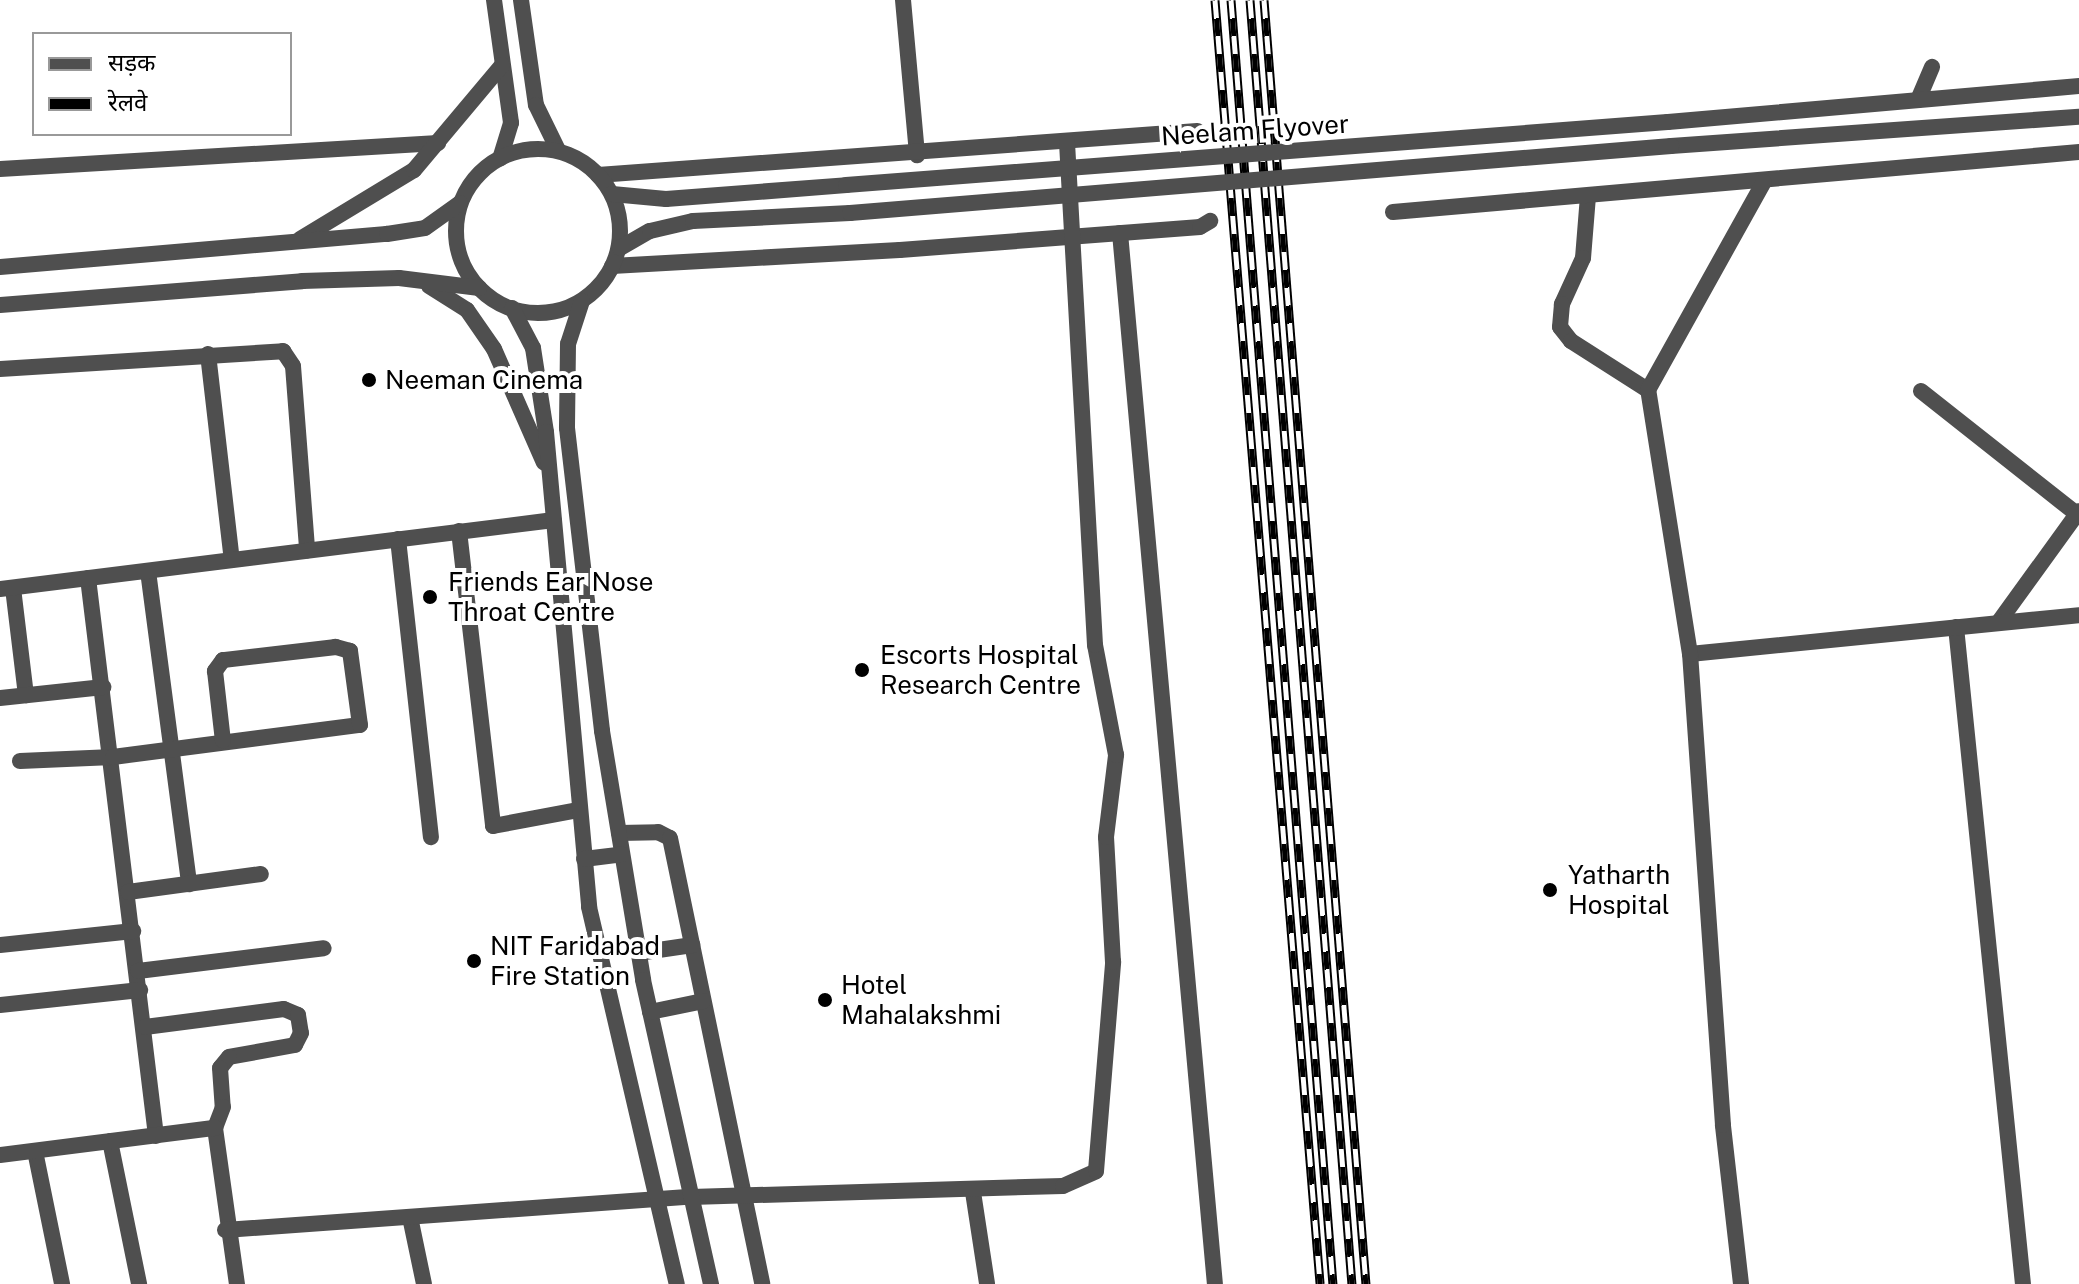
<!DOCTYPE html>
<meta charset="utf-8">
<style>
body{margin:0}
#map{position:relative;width:2079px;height:1284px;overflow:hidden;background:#fff;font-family:"Public Sans","Noto Sans Devanagari",sans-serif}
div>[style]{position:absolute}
.minor>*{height:16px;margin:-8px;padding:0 8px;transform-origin:8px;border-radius:8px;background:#4f4f4f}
.tertiary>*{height:16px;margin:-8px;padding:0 8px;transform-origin:8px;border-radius:8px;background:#4f4f4f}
.tertiary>.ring{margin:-8px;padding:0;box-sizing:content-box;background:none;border:16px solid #4f4f4f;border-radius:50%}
.rail>*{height:9px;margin-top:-4.5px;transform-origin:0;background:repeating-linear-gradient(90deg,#fff 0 18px,#000 0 36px);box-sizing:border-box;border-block:2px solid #000}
.tertiary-bridge>*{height:16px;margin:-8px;padding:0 8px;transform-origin:8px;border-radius:8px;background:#4f4f4f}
.dots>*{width:22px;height:22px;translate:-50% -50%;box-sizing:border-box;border:4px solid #fff;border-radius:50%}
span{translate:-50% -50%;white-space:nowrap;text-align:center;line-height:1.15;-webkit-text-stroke:8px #fff;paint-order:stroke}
.street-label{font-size:26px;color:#000}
.poi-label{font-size:26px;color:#000}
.left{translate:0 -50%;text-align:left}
.legend{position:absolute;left:32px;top:32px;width:260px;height:104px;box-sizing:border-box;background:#fff;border:2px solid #999;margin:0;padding:10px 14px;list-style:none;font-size:24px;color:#000}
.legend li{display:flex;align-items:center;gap:16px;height:40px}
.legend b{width:40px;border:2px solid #999}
</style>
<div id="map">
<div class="minor">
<div style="left:903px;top:0;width:156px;rotate:84.8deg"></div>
<div style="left:0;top:169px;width:439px;rotate:-3.4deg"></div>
<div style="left:598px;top:175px;width:601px;rotate:-4.2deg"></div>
<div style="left:1588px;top:196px;width:62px;rotate:94.6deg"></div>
<div style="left:1583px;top:258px;width:51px;rotate:114.5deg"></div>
<div style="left:1562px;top:304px;width:23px;rotate:95deg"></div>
<div style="left:1560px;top:327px;width:18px;rotate:52deg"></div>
<div style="left:1571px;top:341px;width:91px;rotate:32.5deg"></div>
<div style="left:1393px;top:212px;width:689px;rotate:-5deg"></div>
<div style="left:1120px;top:233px;width:1055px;rotate:84.84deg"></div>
<div style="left:612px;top:266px;width:288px;rotate:-3.2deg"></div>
<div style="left:900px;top:250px;width:301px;rotate:-4.4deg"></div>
<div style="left:1200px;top:227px;width:12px;rotate:-31deg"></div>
<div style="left:208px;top:354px;width:207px;rotate:83.4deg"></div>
<div style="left:0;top:369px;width:284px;rotate:-3.6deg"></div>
<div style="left:283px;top:351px;width:18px;rotate:56deg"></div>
<div style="left:293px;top:366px;width:185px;rotate:85.6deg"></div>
<div style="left:1921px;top:391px;width:199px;rotate:38.3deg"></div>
<div style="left:459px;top:531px;width:297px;rotate:83.4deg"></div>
<div style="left:493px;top:826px;width:86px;rotate:-10.7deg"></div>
<div style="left:398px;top:539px;width:300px;rotate:83.7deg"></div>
<div style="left:148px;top:571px;width:316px;rotate:82.5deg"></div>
<div style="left:88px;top:578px;width:562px;rotate:83.05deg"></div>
<div style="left:13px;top:588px;width:108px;rotate:83.1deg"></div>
<div style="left:0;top:589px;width:558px;rotate:-7.1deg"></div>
<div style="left:1998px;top:623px;width:138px;rotate:-54.1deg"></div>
<div style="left:1956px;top:627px;width:660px;rotate:84.18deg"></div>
<div style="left:1690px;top:654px;width:391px;rotate:-5.7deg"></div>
<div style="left:0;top:698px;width:104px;rotate:-6.1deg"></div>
<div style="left:20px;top:761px;width:93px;rotate:-2.5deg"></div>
<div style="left:113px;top:757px;width:249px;rotate:-7.4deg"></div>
<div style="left:360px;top:725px;width:75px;rotate:-97.7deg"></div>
<div style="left:350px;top:651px;width:15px;rotate:-164deg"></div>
<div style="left:336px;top:647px;width:114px;rotate:173.4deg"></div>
<div style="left:223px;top:660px;width:14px;rotate:126deg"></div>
<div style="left:215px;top:671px;width:70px;rotate:83.5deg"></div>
<div style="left:619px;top:833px;width:39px;rotate:-1deg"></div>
<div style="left:658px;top:832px;width:13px;rotate:27deg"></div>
<div style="left:670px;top:838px;width:455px;rotate:78.3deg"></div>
<div style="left:128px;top:892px;width:134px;rotate:-7.7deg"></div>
<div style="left:0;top:945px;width:134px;rotate:-6deg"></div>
<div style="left:138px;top:971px;width:187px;rotate:-7deg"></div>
<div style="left:0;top:1005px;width:141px;rotate:-6.1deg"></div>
<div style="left:145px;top:1027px;width:140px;rotate:-7.4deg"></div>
<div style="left:284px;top:1009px;width:15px;rotate:23deg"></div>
<div style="left:298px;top:1015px;width:18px;rotate:81deg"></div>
<div style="left:301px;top:1033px;width:13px;rotate:117deg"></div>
<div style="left:295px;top:1045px;width:67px;rotate:169.7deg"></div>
<div style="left:229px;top:1057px;width:14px;rotate:129deg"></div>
<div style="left:220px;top:1068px;width:39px;rotate:86deg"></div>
<div style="left:223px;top:1107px;width:22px;rotate:111deg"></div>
<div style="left:215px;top:1128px;width:158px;rotate:82deg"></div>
<div style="left:110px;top:1141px;width:146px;rotate:78.5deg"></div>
<div style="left:35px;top:1151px;width:136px;rotate:78.5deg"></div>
<div style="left:0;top:1155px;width:217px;rotate:-7.2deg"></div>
<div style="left:973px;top:1192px;width:93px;rotate:81.3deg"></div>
<div style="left:410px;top:1217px;width:68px;rotate:78.2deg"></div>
<div style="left:225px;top:1230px;width:467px;rotate:-4.1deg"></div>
<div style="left:691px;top:1197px;width:372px;rotate:-1.7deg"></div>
<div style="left:1063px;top:1186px;width:36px;rotate:-24deg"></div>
<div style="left:1096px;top:1171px;width:210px;rotate:-85.3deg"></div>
<div style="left:1113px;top:962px;width:125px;rotate:-93.2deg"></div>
<div style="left:1106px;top:837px;width:83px;rotate:-83deg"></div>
<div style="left:1116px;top:755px;width:112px;rotate:-100.8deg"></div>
<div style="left:1095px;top:645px;width:504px;rotate:-93.19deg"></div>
<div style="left:1741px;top:1284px;width:160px;rotate:-96.5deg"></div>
<div style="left:1723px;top:1125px;width:472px;rotate:-94deg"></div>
<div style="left:1690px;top:654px;width:267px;rotate:-99deg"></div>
<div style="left:1648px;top:390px;width:238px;rotate:-60.9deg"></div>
</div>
<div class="tertiary">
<div style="left:494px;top:0;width:124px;rotate:82.1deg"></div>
<div style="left:511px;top:123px;width:37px;rotate:107deg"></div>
<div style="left:521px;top:0;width:106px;rotate:81.9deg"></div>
<div style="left:536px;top:105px;width:50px;rotate:63.9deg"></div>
<div style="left:1918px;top:100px;width:36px;rotate:-67deg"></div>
<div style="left:1668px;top:122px;width:413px;rotate:-5deg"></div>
<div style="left:1671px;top:146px;width:409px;rotate:-4.1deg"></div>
<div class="ring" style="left:456px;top:149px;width:148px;height:148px"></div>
<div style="left:612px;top:194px;width:54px;rotate:5.3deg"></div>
<div style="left:666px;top:199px;width:181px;rotate:-4.4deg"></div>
<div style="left:300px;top:239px;width:133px;rotate:-31.2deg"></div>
<div style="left:414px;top:170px;width:137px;rotate:-50deg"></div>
<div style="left:620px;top:248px;width:34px;rotate:-30deg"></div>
<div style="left:650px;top:231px;width:44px;rotate:-13.1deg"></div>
<div style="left:693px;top:221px;width:157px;rotate:-2.9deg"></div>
<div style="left:0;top:267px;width:388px;rotate:-4.9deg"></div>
<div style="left:387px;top:234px;width:38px;rotate:-9deg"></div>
<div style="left:425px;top:228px;width:43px;rotate:-35.5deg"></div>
<div style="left:429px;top:286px;width:45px;rotate:32.3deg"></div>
<div style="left:467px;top:310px;width:47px;rotate:55.3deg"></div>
<div style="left:494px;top:349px;width:124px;rotate:66.3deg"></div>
<div style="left:582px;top:301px;width:45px;rotate:108deg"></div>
<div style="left:568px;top:344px;width:84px;rotate:90.7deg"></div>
<div style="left:567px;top:428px;width:305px;rotate:83.4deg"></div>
<div style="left:602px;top:731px;width:252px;rotate:80.6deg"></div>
<div style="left:643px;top:980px;width:312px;rotate:77.4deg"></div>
<div style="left:0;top:305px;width:303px;rotate:-4.5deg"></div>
<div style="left:302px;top:281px;width:97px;rotate:-1.8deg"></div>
<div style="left:399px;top:278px;width:81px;rotate:7.1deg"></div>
<div style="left:512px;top:308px;width:45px;rotate:62.3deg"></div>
<div style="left:533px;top:348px;width:85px;rotate:81.2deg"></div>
<div style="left:546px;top:432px;width:477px;rotate:84.8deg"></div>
<div style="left:589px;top:907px;width:387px;rotate:76.9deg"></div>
<div style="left:584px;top:859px;width:38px;rotate:-7deg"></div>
<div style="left:638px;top:953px;width:55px;rotate:-8.4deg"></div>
<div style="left:650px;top:1012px;width:54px;rotate:-11.7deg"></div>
</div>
<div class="rail">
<div style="left:1215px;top:0;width:1288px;rotate:85.32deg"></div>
<div style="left:1231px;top:0;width:1288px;rotate:85.46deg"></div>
<div style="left:1250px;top:0;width:1288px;rotate:85.46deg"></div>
<div style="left:1264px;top:0;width:1288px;rotate:85.46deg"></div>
</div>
<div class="tertiary-bridge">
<div style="left:846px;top:185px;width:824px;rotate:-4.38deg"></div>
<div style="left:850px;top:213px;width:824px;rotate:-4.67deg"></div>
</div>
<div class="dots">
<div style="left:369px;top:380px;background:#000"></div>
<div style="left:430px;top:597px;background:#000"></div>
<div style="left:862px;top:670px;background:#000"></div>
<div style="left:1550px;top:890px;background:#000"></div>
<div style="left:474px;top:961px;background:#000"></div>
<div style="left:825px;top:1000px;background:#000"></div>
</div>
<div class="street-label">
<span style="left:1255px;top:130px;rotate:-4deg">Neelam Flyover</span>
</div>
<div class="poi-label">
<span class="left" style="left:385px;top:380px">Neeman Cinema</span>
<span class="left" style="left:448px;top:597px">Friends Ear Nose<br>Throat Centre</span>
<span class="left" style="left:880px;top:670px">Escorts Hospital<br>Research Centre</span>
<span class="left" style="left:1568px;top:890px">Yatharth<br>Hospital</span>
<span class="left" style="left:490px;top:961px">NIT Faridabad<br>Fire Station</span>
<span class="left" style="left:841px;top:1000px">Hotel<br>Mahalakshmi</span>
</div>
<ul class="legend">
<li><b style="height:10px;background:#4f4f4f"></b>सड़क</li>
<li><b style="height:10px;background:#000"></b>रेलवे</li>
</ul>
</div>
